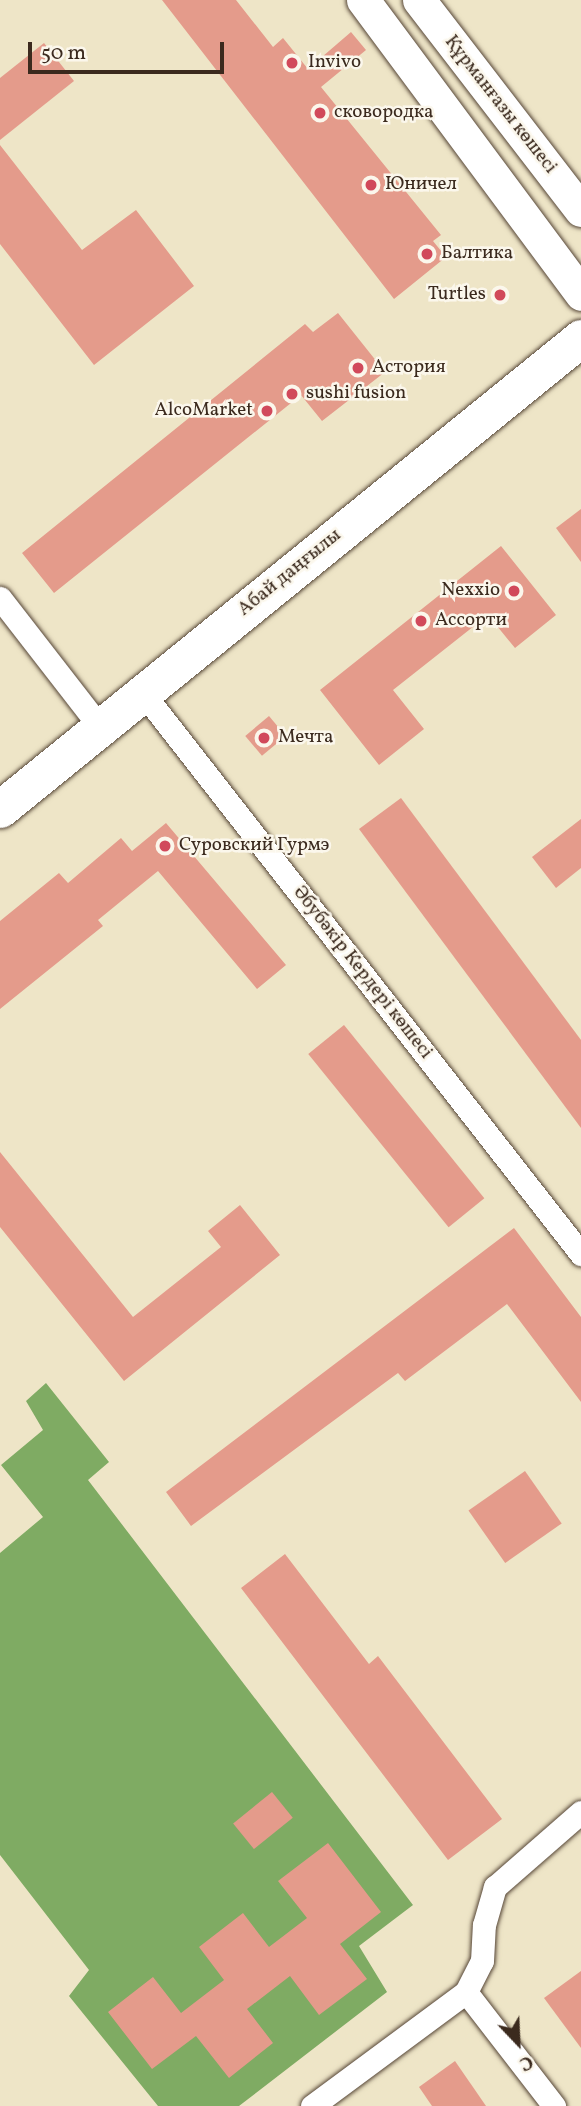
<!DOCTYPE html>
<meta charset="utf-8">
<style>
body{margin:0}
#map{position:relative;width:581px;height:2106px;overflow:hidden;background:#eee5c7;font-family:Vollkorn,serif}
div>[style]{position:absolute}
.forest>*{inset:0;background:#7fab63}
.building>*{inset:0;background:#e49b8b;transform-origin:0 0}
.roads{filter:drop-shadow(0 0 2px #564637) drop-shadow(0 0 2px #564637)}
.street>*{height:23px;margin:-11.5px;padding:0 11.5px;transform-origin:11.5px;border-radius:11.5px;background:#fff}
.secondary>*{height:33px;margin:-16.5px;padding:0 16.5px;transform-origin:16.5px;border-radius:16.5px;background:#fff}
.primary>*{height:37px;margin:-18.5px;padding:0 18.5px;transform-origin:18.5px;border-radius:18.5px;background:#fff}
.dots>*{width:19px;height:19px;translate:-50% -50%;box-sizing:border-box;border:4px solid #fbf7ec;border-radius:50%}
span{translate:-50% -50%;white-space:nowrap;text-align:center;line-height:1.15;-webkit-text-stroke:5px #fbf7ec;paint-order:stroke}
.poi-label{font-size:19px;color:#3b2a1e}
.left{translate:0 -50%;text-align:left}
.right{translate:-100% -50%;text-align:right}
.street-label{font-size:19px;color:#3b2a1e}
.north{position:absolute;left:483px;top:2008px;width:70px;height:70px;-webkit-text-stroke:5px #fbf7ec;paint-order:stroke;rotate:157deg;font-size:19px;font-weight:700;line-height:28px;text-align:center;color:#3b2a1e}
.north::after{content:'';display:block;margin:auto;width:24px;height:32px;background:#3b2a1e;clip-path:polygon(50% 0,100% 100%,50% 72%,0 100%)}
.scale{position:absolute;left:28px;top:42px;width:196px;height:32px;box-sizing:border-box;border:4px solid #3b2a1e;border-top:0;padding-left:9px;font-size:21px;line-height:24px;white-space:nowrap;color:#3b2a1e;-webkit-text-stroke:5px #fbf7ec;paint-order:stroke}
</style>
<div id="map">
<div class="forest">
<div style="clip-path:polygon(46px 1383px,109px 1462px,88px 1480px,413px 1905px,359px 1946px,387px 1992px,239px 2106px,158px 2106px,69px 1996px,89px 1970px,0 1855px,0 1553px,43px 1517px,1px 1465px,43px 1430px,26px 1401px)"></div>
</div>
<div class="building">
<div style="clip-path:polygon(162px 0,236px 0,273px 47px,283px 38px,308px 69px,351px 32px,366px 50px,321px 87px,441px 235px,433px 241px,446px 257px,394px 299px)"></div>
<div style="clip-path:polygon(44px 43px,74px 81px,0 140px,0 78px)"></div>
<div style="clip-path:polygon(0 145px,82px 250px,136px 210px,194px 286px,94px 365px,0 244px)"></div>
<div style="clip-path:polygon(338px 313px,385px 372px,322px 421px,301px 395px,54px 593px,22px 553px,305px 324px,313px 332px)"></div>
<div style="clip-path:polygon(581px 509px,581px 562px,556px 528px)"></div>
<div style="clip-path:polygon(501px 546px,556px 615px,515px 648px,488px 615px,393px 690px,424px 729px,379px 765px,320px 690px)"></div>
<div style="left:269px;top:716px;width:26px;height:31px;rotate:50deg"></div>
<div style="clip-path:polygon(401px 798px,581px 1040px,581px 1128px,359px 829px)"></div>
<div style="clip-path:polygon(581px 819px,581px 868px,556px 888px,532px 857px)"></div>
<div style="clip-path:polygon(166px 823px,286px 965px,257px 989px,158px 871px,98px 920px,103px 926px,0 1009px,0 921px,59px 873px,68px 883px,121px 838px,132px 851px)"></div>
<div style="left:344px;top:1025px;width:223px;height:46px;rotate:51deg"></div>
<div style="clip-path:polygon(0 1152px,133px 1317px,221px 1247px,208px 1231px,240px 1205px,280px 1255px,124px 1381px,0 1227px)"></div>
<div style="clip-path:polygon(514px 1228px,581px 1317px,581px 1402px,507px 1304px,405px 1381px,398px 1373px,191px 1526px,166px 1492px)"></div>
<div style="left:525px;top:1471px;width:64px;height:69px;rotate:55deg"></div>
<div style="clip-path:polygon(285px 1554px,369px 1664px,378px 1656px,502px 1819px,448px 1860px,241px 1588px)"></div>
<div style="left:272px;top:1792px;width:33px;height:50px;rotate:51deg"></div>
<div style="clip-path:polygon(328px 1843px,381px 1912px,340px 1944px,367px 1979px,319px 2015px,290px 1976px,247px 2009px,273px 2043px,229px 2078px,196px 2036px,152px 2069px,108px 2012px,153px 1977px,181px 2013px,224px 1980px,199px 1947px,243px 1913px,269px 1947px,307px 1918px,278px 1881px)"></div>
<div style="clip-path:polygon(581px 1971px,581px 2048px,544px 1998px)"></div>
<div style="clip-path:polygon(455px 2061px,486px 2106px,432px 2106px,419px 2087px)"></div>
</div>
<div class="roads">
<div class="street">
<div style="left:0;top:598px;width:163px;rotate:52.2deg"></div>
<div style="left:143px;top:693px;width:712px;rotate:52.02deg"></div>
<div style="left:466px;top:1992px;width:144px;rotate:52.3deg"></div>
<div style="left:312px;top:2106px;width:192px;rotate:-36.5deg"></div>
<div style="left:466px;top:1992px;width:35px;rotate:-63deg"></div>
<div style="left:482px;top:1961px;width:36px;rotate:-87deg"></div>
<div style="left:484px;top:1925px;width:40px;rotate:-74deg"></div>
<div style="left:495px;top:1887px;width:114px;rotate:-41.1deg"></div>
</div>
<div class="secondary">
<div style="left:363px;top:0;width:366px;rotate:53.4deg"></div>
<div style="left:419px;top:0;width:265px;rotate:52.4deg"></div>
</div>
<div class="primary">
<div style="left:0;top:809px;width:748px;rotate:-39.03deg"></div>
</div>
</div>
<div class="dots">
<div style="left:292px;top:63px;background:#d1495b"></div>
<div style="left:320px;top:113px;background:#d1495b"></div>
<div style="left:371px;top:185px;background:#d1495b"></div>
<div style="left:427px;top:254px;background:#d1495b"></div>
<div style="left:500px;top:295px;background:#d1495b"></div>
<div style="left:358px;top:368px;background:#d1495b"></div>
<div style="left:292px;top:394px;background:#d1495b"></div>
<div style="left:267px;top:411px;background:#d1495b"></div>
<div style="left:514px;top:591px;background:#d1495b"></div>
<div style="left:421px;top:621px;background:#d1495b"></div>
<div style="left:264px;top:738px;background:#d1495b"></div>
<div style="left:165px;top:846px;background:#d1495b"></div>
</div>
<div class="poi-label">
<span class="left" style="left:308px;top:63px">Invivo</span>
<span class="left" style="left:334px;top:113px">сковородка</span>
<span class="left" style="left:385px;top:185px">Юничел</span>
<span class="left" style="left:441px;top:254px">Балтика</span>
<span class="right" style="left:486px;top:295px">Turtles</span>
<span class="left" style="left:372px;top:368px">Астория</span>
<span class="left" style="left:306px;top:394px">sushi fusion</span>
<span class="right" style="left:253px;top:411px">AlcoMarket</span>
<span class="right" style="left:500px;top:591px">Nexxio</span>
<span class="left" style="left:435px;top:621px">Ассорти</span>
<span class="left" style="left:278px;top:738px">Мечта</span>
<span class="left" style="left:179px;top:846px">Суровский Гурмэ</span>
</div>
<div class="street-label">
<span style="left:500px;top:105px;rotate:52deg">Құрманғазы көшесі</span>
<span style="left:290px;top:573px;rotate:-39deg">Абай даңғылы</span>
<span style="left:362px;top:973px;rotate:52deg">Әбубәкір Кердері көшесі</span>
</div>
<div class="north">С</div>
<div class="scale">50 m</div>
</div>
